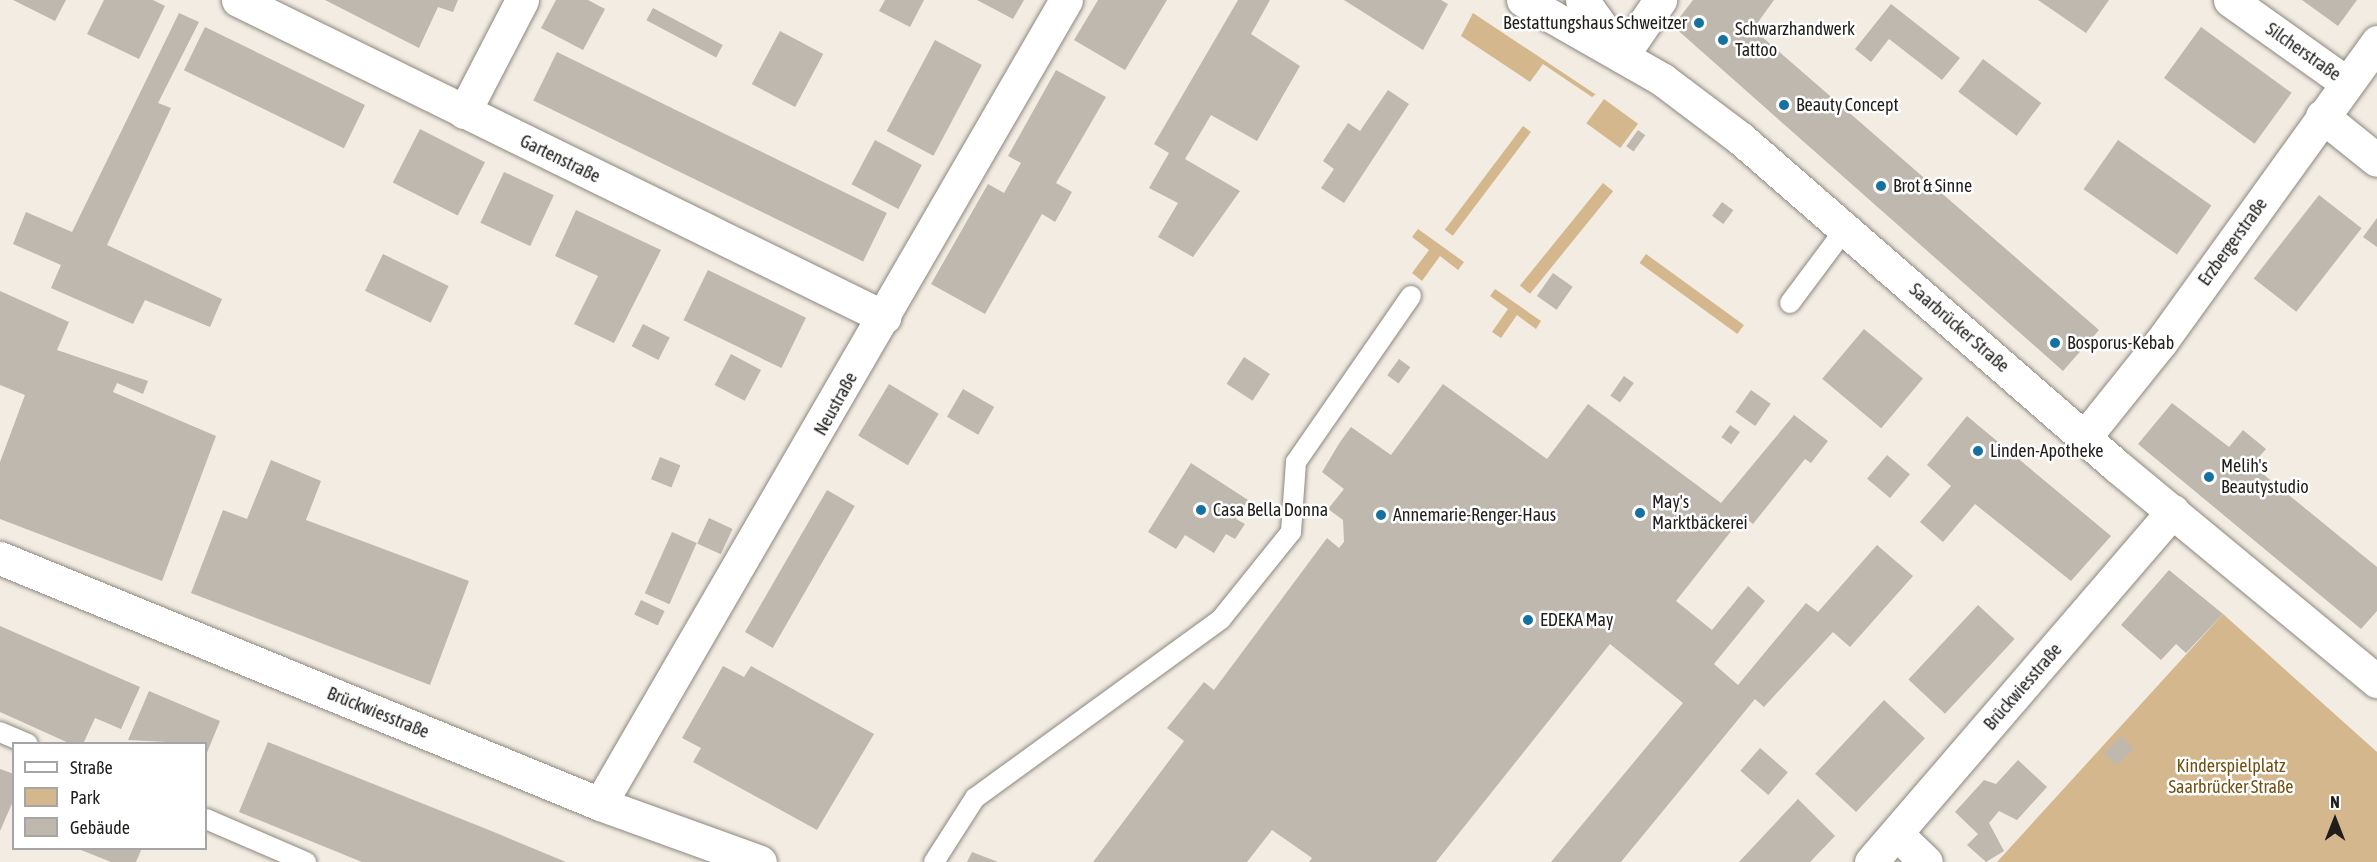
<!DOCTYPE html>
<meta charset="utf-8">
<style>
body{margin:0}
#map{position:relative;width:2377px;height:862px;overflow:hidden;background:#f2ece3;font-family:"Asap Condensed",sans-serif}
div>[style]{position:absolute}
.green>*{inset:0;background:#d4b78c;transform-origin:0 0}
.building>*{inset:0;background:#beb8af;transform-origin:0 0}
.roads{filter:drop-shadow(0 0 2px #8d877f) drop-shadow(0 0 2px #8d877f)}
.service>*{height:20px;margin:-10px;padding:0 10px;transform-origin:10px;border-radius:10px;background:#fff}
.minor>*{height:33px;margin:-16.5px;padding:0 16.5px;transform-origin:16.5px;border-radius:16.5px;background:#fff}
.secondary>*{height:33px;margin:-16.5px;padding:0 16.5px;transform-origin:16.5px;border-radius:16.5px;background:#fff}
.dots>*{width:16px;height:16px;translate:-50% -50%;box-sizing:border-box;border:3px solid #fff;border-radius:50%}
span{translate:-50% -50%;white-space:nowrap;text-align:center;line-height:1.15;-webkit-text-stroke:5px #fff;paint-order:stroke}
.poi-label{font-size:18px;color:#201e1b}
.right{translate:-100% -50%;text-align:right}
.left{translate:0 -50%;text-align:left}
.street-label{font-size:18px;color:#201e1b}
.park-label{font-size:18px;color:#725012}
.legend{position:absolute;left:12px;top:742px;width:195px;height:108px;box-sizing:border-box;background:#fff;border:2px solid #a6a5a4;margin:0;padding:8px 10px;list-style:none;font-size:18px;color:#201e1b}
.legend li{display:flex;align-items:center;gap:12px;height:30px}
.legend b{width:30px;border:2px solid #a6a5a4}
.north{position:absolute;left:2305px;top:790px;width:60px;height:60px;-webkit-text-stroke:4px #fff;paint-order:stroke;rotate:0deg;font-size:16px;font-weight:700;line-height:24px;text-align:center;color:#201e1b}
.north::after{content:'';display:block;margin:auto;width:21px;height:27px;background:#201e1b;clip-path:polygon(50% 0,100% 100%,50% 72%,0 100%)}
</style>
<div id="map">
<div class="green">
<div style="clip-path:polygon(1473px 13px,1595px 94px,1596px 94px,1592px 97px,1543px 64px,1530px 82px,1461px 36px)"></div>
<div style="left:1604px;top:99px;width:42px;height:30px;rotate:36deg"></div>
<div style="left:1523px;top:126px;width:10px;height:130px;rotate:37deg"></div>
<div style="left:1603px;top:183px;width:13px;height:132px;rotate:39deg"></div>
<div style="clip-path:polygon(1418px 229px,1464px 262px,1458px 270px,1440px 256px,1422px 281px,1412px 273px,1429px 250px,1412px 237px)"></div>
<div style="left:1646px;top:254px;width:121px;height:11px;rotate:36deg"></div>
<div style="clip-path:polygon(1495px 289px,1541px 321px,1536px 329px,1517px 315px,1501px 338px,1492px 332px,1508px 309px,1490px 296px)"></div>
<div style="clip-path:polygon(2223px 614px,2377px 752px,2377px 862px,1997px 862px)"></div>
</div>
<div class="building">
<div style="clip-path:polygon(13px 0,66px 0,55px 21px)"></div>
<div style="clip-path:polygon(104px 0,153px 0,165px 6px,139px 59px,87px 34px)"></div>
<div style="clip-path:polygon(325px 0,458px 0,453px 12px,438px 7px,419px 48px)"></div>
<div style="clip-path:polygon(556px 0,588px 0,605px 9px,583px 50px,541px 28px)"></div>
<div style="clip-path:polygon(885px 0,924px 0,910px 27px,879px 11px)"></div>
<div style="clip-path:polygon(977px 0,1024px 0,1013px 19px)"></div>
<div style="clip-path:polygon(1098px 0,1167px 0,1125px 70px,1074px 40px)"></div>
<div style="clip-path:polygon(1238px 0,1270px 0,1251px 34px,1300px 66px,1257px 141px,1211px 115px,1185px 159px,1240px 191px,1193px 257px,1158px 237px,1178px 203px,1149px 188px,1169px 153px,1154px 144px)"></div>
<div style="clip-path:polygon(1344px 0,1441px 0,1448px 4px,1423px 50px)"></div>
<div style="clip-path:polygon(1693px 0,1774px 0,1753px 29px,2099px 330px,2063px 371px,1673px 26px)"></div>
<div style="clip-path:polygon(2038px 0,2109px 0,2086px 33px)"></div>
<div style="clip-path:polygon(2302px 0,2357px 0,2338px 26px)"></div>
<div style="clip-path:polygon(1891px 4px,1960px 58px,1942px 80px,1889px 39px,1871px 62px,1855px 49px)"></div>
<div style="left:653px;top:8px;width:79px;height:14px;rotate:28deg"></div>
<div style="clip-path:polygon(179px 13px,199px 22px,158px 103px,171px 108px,107px 245px,222px 299px,210px 327px,145px 300px,133px 324px,51px 288px,61px 265px,13px 244px,26px 212px,72px 232px)"></div>
<div style="left:205px;top:27px;width:178px;height:48px;rotate:26deg"></div>
<div style="left:2201px;top:27px;width:112px;height:63px;rotate:36deg"></div>
<div style="left:780px;top:31px;width:49px;height:60px;rotate:28deg"></div>
<div style="left:935px;top:40px;width:53px;height:103px;rotate:28deg"></div>
<div style="left:557px;top:52px;width:367px;height:54px;rotate:26deg"></div>
<div style="left:1983px;top:59px;width:73px;height:41px;rotate:37deg"></div>
<div style="clip-path:polygon(1056px 70px,1106px 97px,1056px 183px,1072px 192px,1055px 222px,1042px 214px,985px 314px,931px 284px,988px 184px,1004px 193px,1021px 163px,1008px 156px)"></div>
<div style="clip-path:polygon(1388px 90px,1409px 104px,1344px 203px,1321px 188px,1334px 169px,1323px 161px,1348px 123px,1360px 131px)"></div>
<div style="left:420px;top:129px;width:73px;height:60px;rotate:27deg"></div>
<div style="left:1638px;top:130px;width:9px;height:20px;rotate:36deg"></div>
<div style="left:875px;top:140px;width:53px;height:50px;rotate:28deg"></div>
<div style="left:2118px;top:140px;width:114px;height:60px;rotate:35deg"></div>
<div style="left:504px;top:172px;width:55px;height:56px;rotate:25deg"></div>
<div style="left:2319px;top:195px;width:54px;height:106px;rotate:38deg"></div>
<div style="left:1722px;top:202px;width:14px;height:17px;rotate:36deg"></div>
<div style="clip-path:polygon(576px 210px,661px 250px,614px 343px,574px 324px,598px 276px,555px 256px)"></div>
<div style="clip-path:polygon(2377px 218px,2377px 247px,2363px 237px)"></div>
<div style="left:383px;top:254px;width:73px;height:41px;rotate:26deg"></div>
<div style="left:708px;top:270px;width:109px;height:56px;rotate:26deg"></div>
<div style="left:1553px;top:273px;width:24px;height:28px;rotate:35deg"></div>
<div style="clip-path:polygon(0 291px,69px 322px,57px 350px,148px 381px,143px 394px,117px 383px,113px 392px,216px 436px,162px 581px,0 519px,0 462px,25px 395px,0 385px)"></div>
<div style="left:643px;top:324px;width:30px;height:25px;rotate:27deg"></div>
<div style="left:1864px;top:329px;width:77px;height:65px;rotate:40deg"></div>
<div style="left:731px;top:354px;width:34px;height:35px;rotate:28deg"></div>
<div style="left:1244px;top:357px;width:31px;height:32px;rotate:33deg"></div>
<div style="left:1399px;top:359px;width:14px;height:20px;rotate:36deg"></div>
<div style="left:1624px;top:376px;width:12px;height:24px;rotate:35deg"></div>
<div style="left:889px;top:384px;width:58px;height:60px;rotate:31deg"></div>
<div style="clip-path:polygon(1443px 384px,1547px 459px,1588px 404px,1721px 503px,1794px 415px,1828px 441px,1811px 463px,1805px 459px,1753px 524px,1743px 516px,1676px 601px,1712px 630px,1748px 586px,1765px 601px,1714px 664px,1738px 685px,1806px 603px,1818px 612px,1877px 545px,1913px 576px,1850px 647px,1833px 632px,1764px 707px,1755px 699px,1621px 862px,1551px 862px,1683px 703px,1610px 644px,1436px 862px,1309px 862px,1312px 858px,1272px 830px,1247px 862px,1093px 862px,1184px 741px,1167px 728px,1204px 682px,1214px 690px,1327px 538px,1339px 548px,1344px 542px,1343px 520px,1328px 509px,1344px 489px,1322px 472px,1340px 442px,1351px 427px,1391px 455px)"></div>
<div style="left:963px;top:389px;width:36px;height:32px;rotate:30deg"></div>
<div style="left:1751px;top:390px;width:24px;height:27px;rotate:35deg"></div>
<div style="clip-path:polygon(2172px 403px,2229px 447px,2243px 430px,2266px 449px,2252px 465px,2377px 567px,2377px 611px,2361px 629px,2138px 444px)"></div>
<div style="clip-path:polygon(1967px 416px,2111px 536px,2071px 581px,1975px 504px,1943px 542px,1920px 522px,1951px 486px,1927px 465px)"></div>
<div style="left:1730px;top:425px;width:12px;height:15px;rotate:35deg"></div>
<div style="left:1887px;top:455px;width:30px;height:31px;rotate:40deg"></div>
<div style="left:660px;top:457px;width:22px;height:24px;rotate:22deg"></div>
<div style="clip-path:polygon(271px 460px,321px 481px,306px 520px,469px 581px,430px 685px,191px 593px,223px 510px,247px 519px)"></div>
<div style="clip-path:polygon(1191px 463px,1248px 500px,1236px 519px,1245px 524px,1235px 539px,1226px 534px,1214px 553px,1185px 535px,1176px 549px,1148px 532px)"></div>
<div style="left:827px;top:490px;width:32px;height:164px;rotate:30deg"></div>
<div style="left:709px;top:518px;width:26px;height:28px;rotate:25deg"></div>
<div style="left:672px;top:532px;width:27px;height:67px;rotate:24deg"></div>
<div style="clip-path:polygon(2169px 570px,2223px 614px,2186px 653px,2176px 644px,2161px 660px,2121px 625px)"></div>
<div style="left:641px;top:600px;width:26px;height:16px;rotate:25deg"></div>
<div style="left:1978px;top:605px;width:50px;height:102px;rotate:43deg"></div>
<div style="clip-path:polygon(0 626px,140px 687px,121px 729px,95px 718px,83px 744px,71px 744px,0 712px)"></div>
<div style="clip-path:polygon(723px 666px,744px 677px,751px 666px,874px 734px,817px 830px,693px 762px,701px 748px,682px 738px)"></div>
<div style="clip-path:polygon(149px 691px,220px 721px,206px 755px,206px 744px,128px 740px)"></div>
<div style="left:1884px;top:700px;width:56px;height:101px;rotate:43deg"></div>
<div style="left:2121px;top:736px;width:18px;height:24px;rotate:45deg"></div>
<div style="clip-path:polygon(268px 742px,489px 830px,566px 862px,362px 862px,239px 812px)"></div>
<div style="left:1760px;top:748px;width:37px;height:30px;rotate:41deg"></div>
<div style="clip-path:polygon(2018px 760px,2047px 787px,2017px 820px,1999px 811px,1989px 823px,2004px 851px,1986px 862px,1967px 845px,1978px 834px,1955px 812px,1984px 780px,1996px 784px)"></div>
<div style="clip-path:polygon(0 769px,14px 774px,14px 799px,0 831px)"></div>
<div style="clip-path:polygon(1798px 799px,1835px 836px,1810px 862px,1739px 862px)"></div>
<div style="clip-path:polygon(76px 848px,142px 848px,136px 862px,111px 862px)"></div>
<div style="clip-path:polygon(972px 852px,998px 862px,967px 862px)"></div>
</div>
<div class="roads">
<div class="service">
<div style="left:1790px;top:303px;width:94px;rotate:-53.3deg"></div>
<div style="left:0;top:732px;width:30px;rotate:23deg"></div>
<div style="left:206px;top:819px;width:109px;rotate:23.3deg"></div>
<div style="left:934px;top:862px;width:76px;rotate:-57.4deg"></div>
<div style="left:975px;top:798px;width:304px;rotate:-36deg"></div>
<div style="left:1221px;top:619px;width:112px;rotate:-51.2deg"></div>
<div style="left:1291px;top:532px;width:70px;rotate:-85.9deg"></div>
<div style="left:1296px;top:462px;width:202px;rotate:-55.3deg"></div>
</div>
<div class="minor">
<div style="left:238px;top:0;width:720px;rotate:26.14deg"></div>
<div style="left:2230px;top:0;width:143px;rotate:35.4deg"></div>
<div style="left:1622px;top:56px;width:68px;rotate:-55.8deg"></div>
<div style="left:464px;top:112px;width:126px;rotate:-62.6deg"></div>
<div style="left:2322px;top:116px;width:70px;rotate:38.7deg"></div>
<div style="left:2084px;top:438px;width:123px;rotate:-51.3deg"></div>
<div style="left:2161px;top:342px;width:370px;rotate:-54.2deg"></div>
<div style="left:0;top:558px;width:648px;rotate:22.29deg"></div>
<div style="left:600px;top:804px;width:170px;rotate:19.9deg"></div>
<div style="left:600px;top:804px;width:929px;rotate:-59.9deg"></div>
<div style="left:1897px;top:834px;width:40px;rotate:44deg"></div>
<div style="left:1871px;top:862px;width:463px;rotate:-49.3deg"></div>
</div>
<div class="secondary">
<div style="left:1523px;top:0;width:161px;rotate:29.7deg"></div>
<div style="left:1663px;top:80px;width:96px;rotate:37deg"></div>
<div style="left:1740px;top:138px;width:501px;rotate:41.04deg"></div>
<div style="left:2118px;top:467px;width:336px;rotate:39.6deg"></div>
<div style="left:1582px;top:0;width:58px;rotate:54.1deg"></div>
</div>
</div>
<div class="dots">
<div style="left:1699px;top:23px;background:#1572a0"></div>
<div style="left:1723px;top:40px;background:#1572a0"></div>
<div style="left:1784px;top:105px;background:#1572a0"></div>
<div style="left:1881px;top:186px;background:#1572a0"></div>
<div style="left:2055px;top:343px;background:#1572a0"></div>
<div style="left:1978px;top:451px;background:#1572a0"></div>
<div style="left:2209px;top:477px;background:#1572a0"></div>
<div style="left:1201px;top:510px;background:#1572a0"></div>
<div style="left:1640px;top:513px;background:#1572a0"></div>
<div style="left:1381px;top:515px;background:#1572a0"></div>
<div style="left:1528px;top:620px;background:#1572a0"></div>
</div>
<div class="poi-label">
<span class="right" style="left:1687px;top:23px">Bestattungshaus Schweitzer</span>
<span class="left" style="left:1735px;top:40px">Schwarzhandwerk<br>Tattoo</span>
<span class="left" style="left:1796px;top:105px">Beauty Concept</span>
<span class="left" style="left:1893px;top:186px">Brot &amp; Sinne</span>
<span class="left" style="left:2067px;top:343px">Bosporus-Kebab</span>
<span class="left" style="left:1990px;top:451px">Linden-Apotheke</span>
<span class="left" style="left:2221px;top:477px">Melih's<br>Beautystudio</span>
<span class="left" style="left:1652px;top:513px">May's<br>Marktbäckerei</span>
<span class="left" style="left:1213px;top:510px">Casa Bella Donna</span>
<span class="left" style="left:1393px;top:515px">Annemarie-Renger-Haus</span>
<span class="left" style="left:1540px;top:620px">EDEKA May</span>
</div>
<div class="street-label">
<span style="left:2303px;top:52px;rotate:35deg">Silcherstraße</span>
<span style="left:560px;top:159px;rotate:26deg">Gartenstraße</span>
<span style="left:2233px;top:242px;rotate:-54deg">Erzbergerstraße</span>
<span style="left:1959px;top:328px;rotate:41deg">Saarbrücker Straße</span>
<span style="left:836px;top:404px;rotate:-61deg">Neustraße</span>
<span style="left:2023px;top:687px;rotate:-49deg">Brückwiesstraße</span>
<span style="left:378px;top:713px;rotate:22deg">Brückwiesstraße</span>
</div>
<div class="park-label">
<span style="left:2231px;top:777px">Kinderspielplatz<br>Saarbrücker Straße</span>
</div>
<ul class="legend">
<li><b style="height:8px;background:#fff"></b>Straße</li>
<li><b style="height:16px;background:#d4b78c"></b>Park</li>
<li><b style="height:16px;background:#beb8af"></b>Gebäude</li>
</ul>
<div class="north">N</div>
</div>
